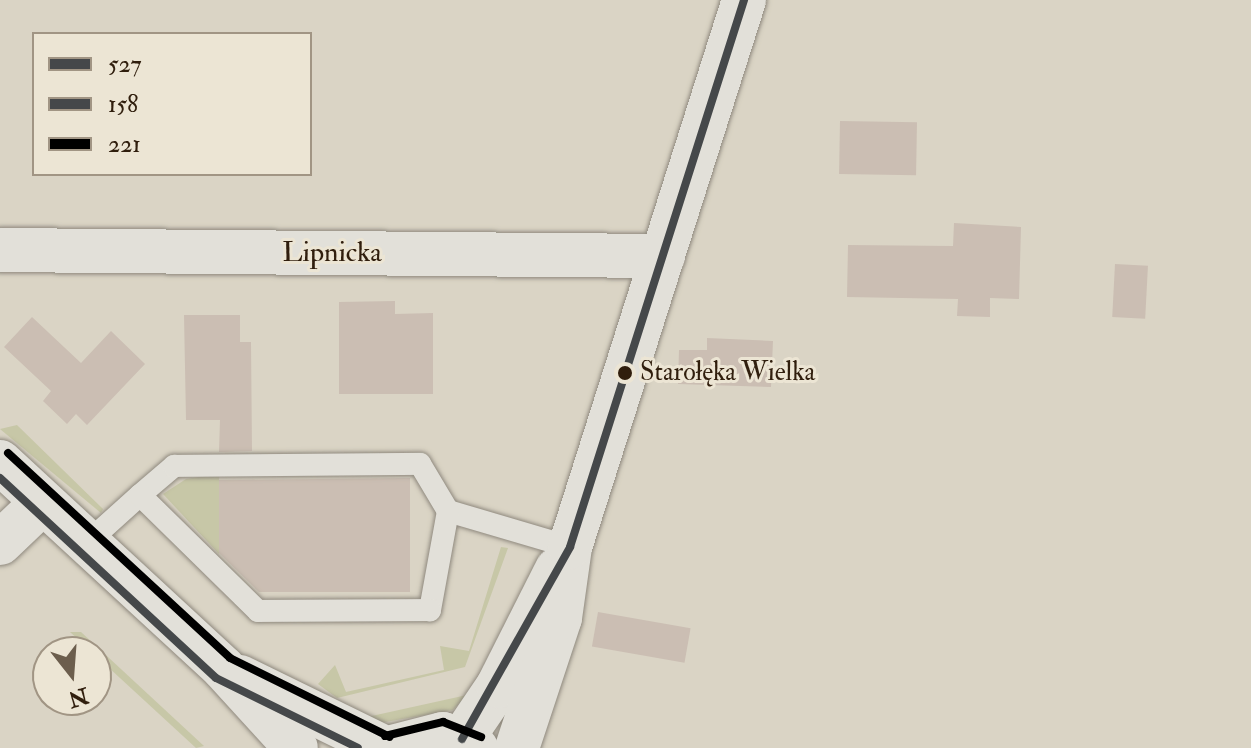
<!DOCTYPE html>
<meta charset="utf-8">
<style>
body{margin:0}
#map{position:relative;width:1251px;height:748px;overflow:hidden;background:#dad4c5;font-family:"IM FELL Double Pica",serif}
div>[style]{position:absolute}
.green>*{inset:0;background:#c7c7a7}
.building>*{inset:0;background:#cbbeb3;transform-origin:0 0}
.roads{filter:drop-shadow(0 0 2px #8f897e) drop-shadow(0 0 2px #8f897e)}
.service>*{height:22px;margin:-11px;padding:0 11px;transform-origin:11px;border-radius:11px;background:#e2e0d9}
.minor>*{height:44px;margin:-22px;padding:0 22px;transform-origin:22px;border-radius:22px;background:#e2e0d9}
.tertiary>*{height:44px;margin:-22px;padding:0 22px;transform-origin:22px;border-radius:22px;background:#e2e0d9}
.bus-1>*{height:8px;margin:-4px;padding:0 4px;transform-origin:4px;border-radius:4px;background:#45484a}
.bus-2>*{height:8px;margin:-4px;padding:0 4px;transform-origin:4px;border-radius:4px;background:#45484a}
.bus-3>*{height:8px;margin:-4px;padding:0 4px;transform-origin:4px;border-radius:4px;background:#000}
.dots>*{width:22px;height:22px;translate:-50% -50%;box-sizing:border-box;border:4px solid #ece5d4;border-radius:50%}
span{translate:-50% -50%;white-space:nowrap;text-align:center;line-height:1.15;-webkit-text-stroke:6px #ece5d4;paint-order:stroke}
.bus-label{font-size:26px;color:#301e0d}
.left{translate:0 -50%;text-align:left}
.street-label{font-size:28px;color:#301e0d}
.legend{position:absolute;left:32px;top:32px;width:280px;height:144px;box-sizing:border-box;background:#ece5d4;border:2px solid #a19584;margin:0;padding:10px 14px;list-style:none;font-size:24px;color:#301e0d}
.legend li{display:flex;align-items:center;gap:16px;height:40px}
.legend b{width:40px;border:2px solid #a19584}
.north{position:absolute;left:32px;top:636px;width:80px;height:80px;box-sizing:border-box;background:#ece5d4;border:2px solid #a19584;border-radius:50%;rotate:163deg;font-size:22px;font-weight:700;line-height:32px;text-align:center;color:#301e0d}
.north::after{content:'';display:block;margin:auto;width:28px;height:36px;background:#6c5e4d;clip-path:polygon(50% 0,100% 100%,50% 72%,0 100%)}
</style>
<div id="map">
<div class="green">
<div style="clip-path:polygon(17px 425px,103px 509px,101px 513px,0 429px)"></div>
<div style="clip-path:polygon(219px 474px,219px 554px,163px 494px,186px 479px)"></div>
<div style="clip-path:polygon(501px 547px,508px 548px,465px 667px,337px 698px,318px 684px,335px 665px,346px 692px,444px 670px,440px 646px,469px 651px)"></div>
<div style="clip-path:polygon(70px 632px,81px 632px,204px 746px,196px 748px)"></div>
<div style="clip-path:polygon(467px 695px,453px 710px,380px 723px,358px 719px)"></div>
</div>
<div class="building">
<div style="left:840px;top:121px;width:77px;height:53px;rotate:1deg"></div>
<div style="clip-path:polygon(954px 223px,1021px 227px,1019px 299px,990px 298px,990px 317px,957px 316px,958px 299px,847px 297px,848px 245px,953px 246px)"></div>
<div style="left:1115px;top:264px;width:33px;height:53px;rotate:3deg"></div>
<div style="clip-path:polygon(395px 301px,395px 314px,433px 313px,433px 394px,339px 394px,339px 302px)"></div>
<div style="clip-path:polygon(184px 315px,240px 315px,240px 342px,251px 342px,252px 451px,219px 452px,220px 420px,186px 420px)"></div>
<div style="clip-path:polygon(32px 317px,81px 363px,111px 331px,145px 364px,87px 425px,76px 414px,67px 424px,43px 401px,51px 391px,4px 347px)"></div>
<div style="clip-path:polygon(707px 338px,773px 341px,771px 387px,678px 384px,679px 350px,707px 350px)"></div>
<div style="clip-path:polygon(410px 478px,410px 592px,259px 592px,219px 553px,219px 480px)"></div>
<div style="left:598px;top:612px;width:94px;height:35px;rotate:10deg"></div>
</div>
<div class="roads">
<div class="service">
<div style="left:448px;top:511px;width:127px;rotate:16.4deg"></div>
<div style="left:88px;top:542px;width:70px;rotate:-42.1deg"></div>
<div style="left:140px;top:495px;width:45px;rotate:-40.5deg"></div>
<div style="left:174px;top:466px;width:246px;rotate:-0.5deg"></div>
<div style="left:420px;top:464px;width:55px;rotate:59.2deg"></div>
<div style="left:448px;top:511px;width:101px;rotate:100.3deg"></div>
<div style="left:430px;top:610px;width:172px;rotate:179.7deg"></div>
<div style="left:258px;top:611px;width:165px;rotate:-135.5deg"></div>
</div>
<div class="minor">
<div style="left:0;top:250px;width:663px;rotate:0.52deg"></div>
<div style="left:0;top:543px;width:59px;rotate:-43.6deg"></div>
</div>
<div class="tertiary">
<div style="left:0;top:462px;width:304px;rotate:42.7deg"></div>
<div style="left:223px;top:668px;width:108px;rotate:47.6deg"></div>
<div style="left:240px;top:677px;width:161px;rotate:26.1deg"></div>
<div style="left:462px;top:739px;width:64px;rotate:-55.8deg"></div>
<div style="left:498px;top:686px;width:131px;rotate:-63.2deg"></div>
<div style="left:388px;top:748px;width:57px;rotate:-14.3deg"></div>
<div style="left:443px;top:734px;width:36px;rotate:23deg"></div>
<div style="left:517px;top:748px;width:137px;rotate:-71.7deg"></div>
<div style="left:560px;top:618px;width:72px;rotate:-82deg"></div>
<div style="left:570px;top:547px;width:574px;rotate:-72.35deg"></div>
</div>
</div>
<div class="bus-1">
<div style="left:462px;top:739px;width:220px;rotate:-60.6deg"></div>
<div style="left:570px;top:547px;width:574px;rotate:-72.35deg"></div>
</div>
<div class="bus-2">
<div style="left:0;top:478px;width:294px;rotate:42.8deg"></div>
<div style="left:216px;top:678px;width:158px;rotate:26.2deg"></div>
</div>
<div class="bus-3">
<div style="left:8px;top:453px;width:302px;rotate:42.7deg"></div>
<div style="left:230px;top:658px;width:178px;rotate:26.3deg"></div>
<div style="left:385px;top:736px;width:60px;rotate:-13.6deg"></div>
<div style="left:443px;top:722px;width:41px;rotate:21.5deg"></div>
</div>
<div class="dots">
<div style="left:625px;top:373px;background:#301e0d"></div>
</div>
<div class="bus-label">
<span class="left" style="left:640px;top:373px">Starołęka Wielka</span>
</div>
<div class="street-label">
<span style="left:332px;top:253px">Lipnicka</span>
</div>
<ul class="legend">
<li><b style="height:10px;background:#45484a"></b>527</li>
<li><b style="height:10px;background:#45484a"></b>158</li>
<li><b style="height:10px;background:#000"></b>221</li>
</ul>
<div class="north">N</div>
</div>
